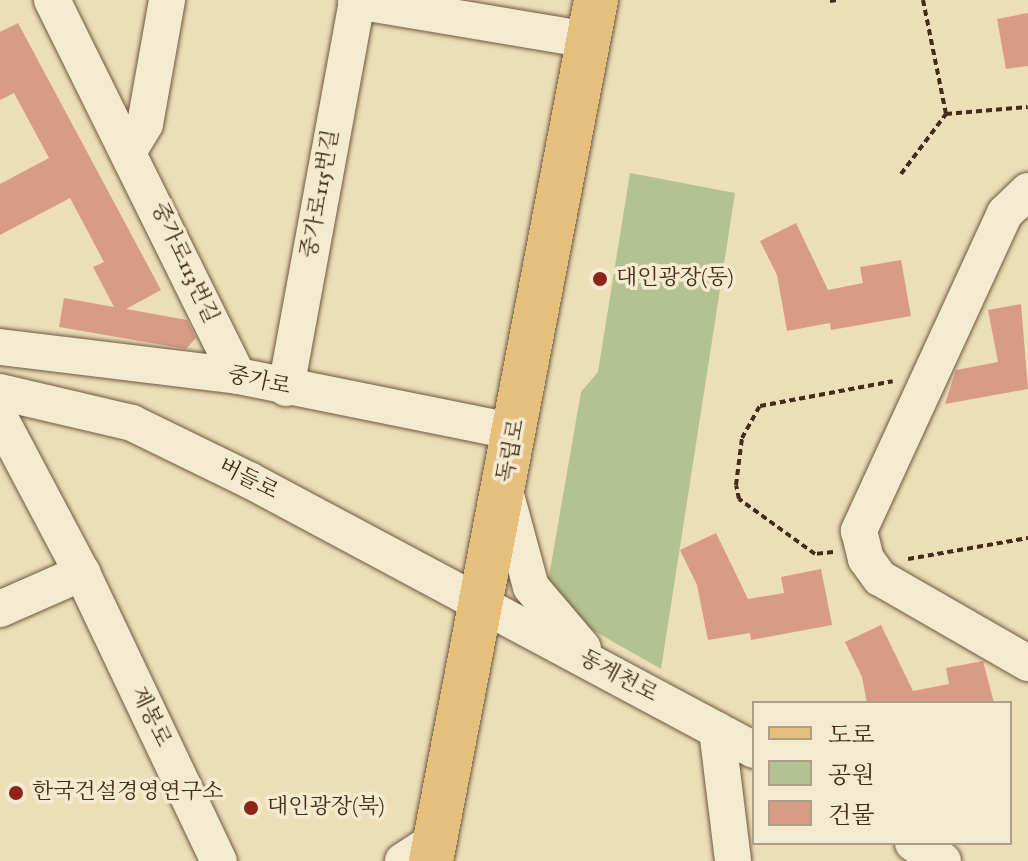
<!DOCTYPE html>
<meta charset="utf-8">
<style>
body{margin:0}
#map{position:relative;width:1028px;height:861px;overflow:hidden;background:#ecdeb7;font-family:"IM FELL English","Noto Serif KR",serif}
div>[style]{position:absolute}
.green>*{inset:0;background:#b3c292}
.building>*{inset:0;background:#d89b88}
.path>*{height:4px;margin-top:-2px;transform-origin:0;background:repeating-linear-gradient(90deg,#452b19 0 6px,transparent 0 10px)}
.roads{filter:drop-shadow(0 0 2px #6f5840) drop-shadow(0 0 2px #6f5840)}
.minor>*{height:36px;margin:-18px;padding:0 18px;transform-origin:18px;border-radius:18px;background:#f3ead0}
.major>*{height:44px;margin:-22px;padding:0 22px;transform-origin:22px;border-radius:22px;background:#e6bf7c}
.dots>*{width:22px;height:22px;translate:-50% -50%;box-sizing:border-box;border:4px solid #f3ead0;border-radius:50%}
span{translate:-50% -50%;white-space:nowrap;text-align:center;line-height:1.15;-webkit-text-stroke:7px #f3ead0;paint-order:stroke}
.street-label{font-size:22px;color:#452b19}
.poi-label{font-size:22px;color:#452b19}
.left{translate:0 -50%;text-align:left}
.legend{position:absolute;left:752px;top:701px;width:260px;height:144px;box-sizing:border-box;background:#f3ead0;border:2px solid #ad9e87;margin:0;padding:10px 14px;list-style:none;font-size:24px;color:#452b19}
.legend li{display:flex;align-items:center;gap:16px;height:40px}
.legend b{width:40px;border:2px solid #ad9e87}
</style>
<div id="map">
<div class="green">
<div style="clip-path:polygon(630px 173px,735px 193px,661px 669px,575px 620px,548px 582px,581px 392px,598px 372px)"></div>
</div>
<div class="building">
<div style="clip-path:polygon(1028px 13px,1028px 66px,1006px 69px,997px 19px)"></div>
<div style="clip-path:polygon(18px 23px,161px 290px,126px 309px,187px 320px,196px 338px,186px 349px,59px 327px,64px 298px,114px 307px,93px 267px,104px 262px,70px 198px,0 235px,0 184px,49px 158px,14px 93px,0 100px,0 32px)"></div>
<div style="clip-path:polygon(796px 223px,828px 290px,863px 283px,860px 267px,901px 260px,911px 316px,831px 330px,830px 323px,787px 331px,777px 275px,760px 241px)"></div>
<div style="clip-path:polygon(1021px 304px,1028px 389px,945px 404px,956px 370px,998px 362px,988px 310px)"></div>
<div style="clip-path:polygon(716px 533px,748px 599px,784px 593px,781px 577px,821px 569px,832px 625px,751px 640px,750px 633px,708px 640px,697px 585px,680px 550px)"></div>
<div style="clip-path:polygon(881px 625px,913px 691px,949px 684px,946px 668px,983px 661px,994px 703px,867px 703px,862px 677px,845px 642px)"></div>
</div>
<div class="path">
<div style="left:923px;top:0;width:116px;rotate:78.6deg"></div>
<div style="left:830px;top:1px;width:7px;rotate:-8deg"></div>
<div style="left:901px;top:174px;width:75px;rotate:-53.1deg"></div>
<div style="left:946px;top:114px;width:82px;rotate:-4.9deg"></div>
<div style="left:833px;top:552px;width:18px;rotate:174deg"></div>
<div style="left:815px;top:554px;width:94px;rotate:-144.1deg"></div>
<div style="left:739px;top:499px;width:14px;rotate:-102deg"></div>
<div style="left:736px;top:485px;width:47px;rotate:-82.7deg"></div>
<div style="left:742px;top:438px;width:37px;rotate:-61deg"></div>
<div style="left:760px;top:406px;width:135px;rotate:-10.6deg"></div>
<div style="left:908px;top:559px;width:122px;rotate:-9.9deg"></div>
</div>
<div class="roads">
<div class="minor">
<div style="left:52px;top:0;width:419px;rotate:63.7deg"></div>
<div style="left:356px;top:1px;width:236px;rotate:9.5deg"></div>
<div style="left:130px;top:149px;width:29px;rotate:-59deg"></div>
<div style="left:145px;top:124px;width:126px;rotate:-79.9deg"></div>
<div style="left:1028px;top:191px;width:32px;rotate:136deg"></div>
<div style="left:1005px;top:213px;width:350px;rotate:114.7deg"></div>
<div style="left:859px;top:531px;width:29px;rotate:76deg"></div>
<div style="left:866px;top:559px;width:24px;rotate:54deg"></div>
<div style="left:880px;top:578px;width:171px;rotate:29.9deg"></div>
<div style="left:0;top:347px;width:240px;rotate:6.9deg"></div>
<div style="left:238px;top:376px;width:284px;rotate:11.4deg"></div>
<div style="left:286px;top:388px;width:394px;rotate:-79.6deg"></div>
<div style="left:0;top:392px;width:136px;rotate:13.2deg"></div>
<div style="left:132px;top:423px;width:130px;rotate:26deg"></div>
<div style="left:249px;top:480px;width:573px;rotate:28.13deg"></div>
<div style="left:0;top:418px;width:175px;rotate:62.1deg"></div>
<div style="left:82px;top:573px;width:319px;rotate:64.6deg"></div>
<div style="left:506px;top:495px;width:95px;rotate:74.8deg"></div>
<div style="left:531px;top:587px;width:80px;rotate:49.6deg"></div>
<div style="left:0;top:609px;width:90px;rotate:-23.7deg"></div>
<div style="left:717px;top:730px;width:132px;rotate:83deg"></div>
<div style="left:913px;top:843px;width:35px;rotate:31deg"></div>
<div style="left:403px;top:861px;width:38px;rotate:-33deg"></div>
</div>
<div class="major">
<div style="left:431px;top:861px;width:877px;rotate:-79.15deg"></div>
</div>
</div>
<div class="dots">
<div style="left:600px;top:279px;background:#8f2418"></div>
<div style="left:16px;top:793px;background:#8f2418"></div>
<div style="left:251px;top:808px;background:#8f2418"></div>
</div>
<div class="street-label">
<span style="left:321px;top:194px;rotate:-80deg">중가로115번길</span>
<span style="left:184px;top:263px;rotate:65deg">중가로113번길</span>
<span style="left:259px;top:382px;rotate:12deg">중가로</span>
<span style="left:512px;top:451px;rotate:-79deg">독립로</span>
<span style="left:248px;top:480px;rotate:27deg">버들로</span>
<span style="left:618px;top:677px;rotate:28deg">동계천로</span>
<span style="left:150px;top:717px;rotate:64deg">제봉로</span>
</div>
<div class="poi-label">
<span class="left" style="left:616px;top:279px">대인광장(동)</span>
<span class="left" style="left:32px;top:793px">한국건설경영연구소</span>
<span class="left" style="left:267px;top:808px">대인광장(북)</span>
</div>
<ul class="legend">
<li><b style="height:10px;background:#e6bf7c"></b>도로</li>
<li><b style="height:22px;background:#b3c292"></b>공원</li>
<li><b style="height:22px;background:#d89b88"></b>건물</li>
</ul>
</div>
